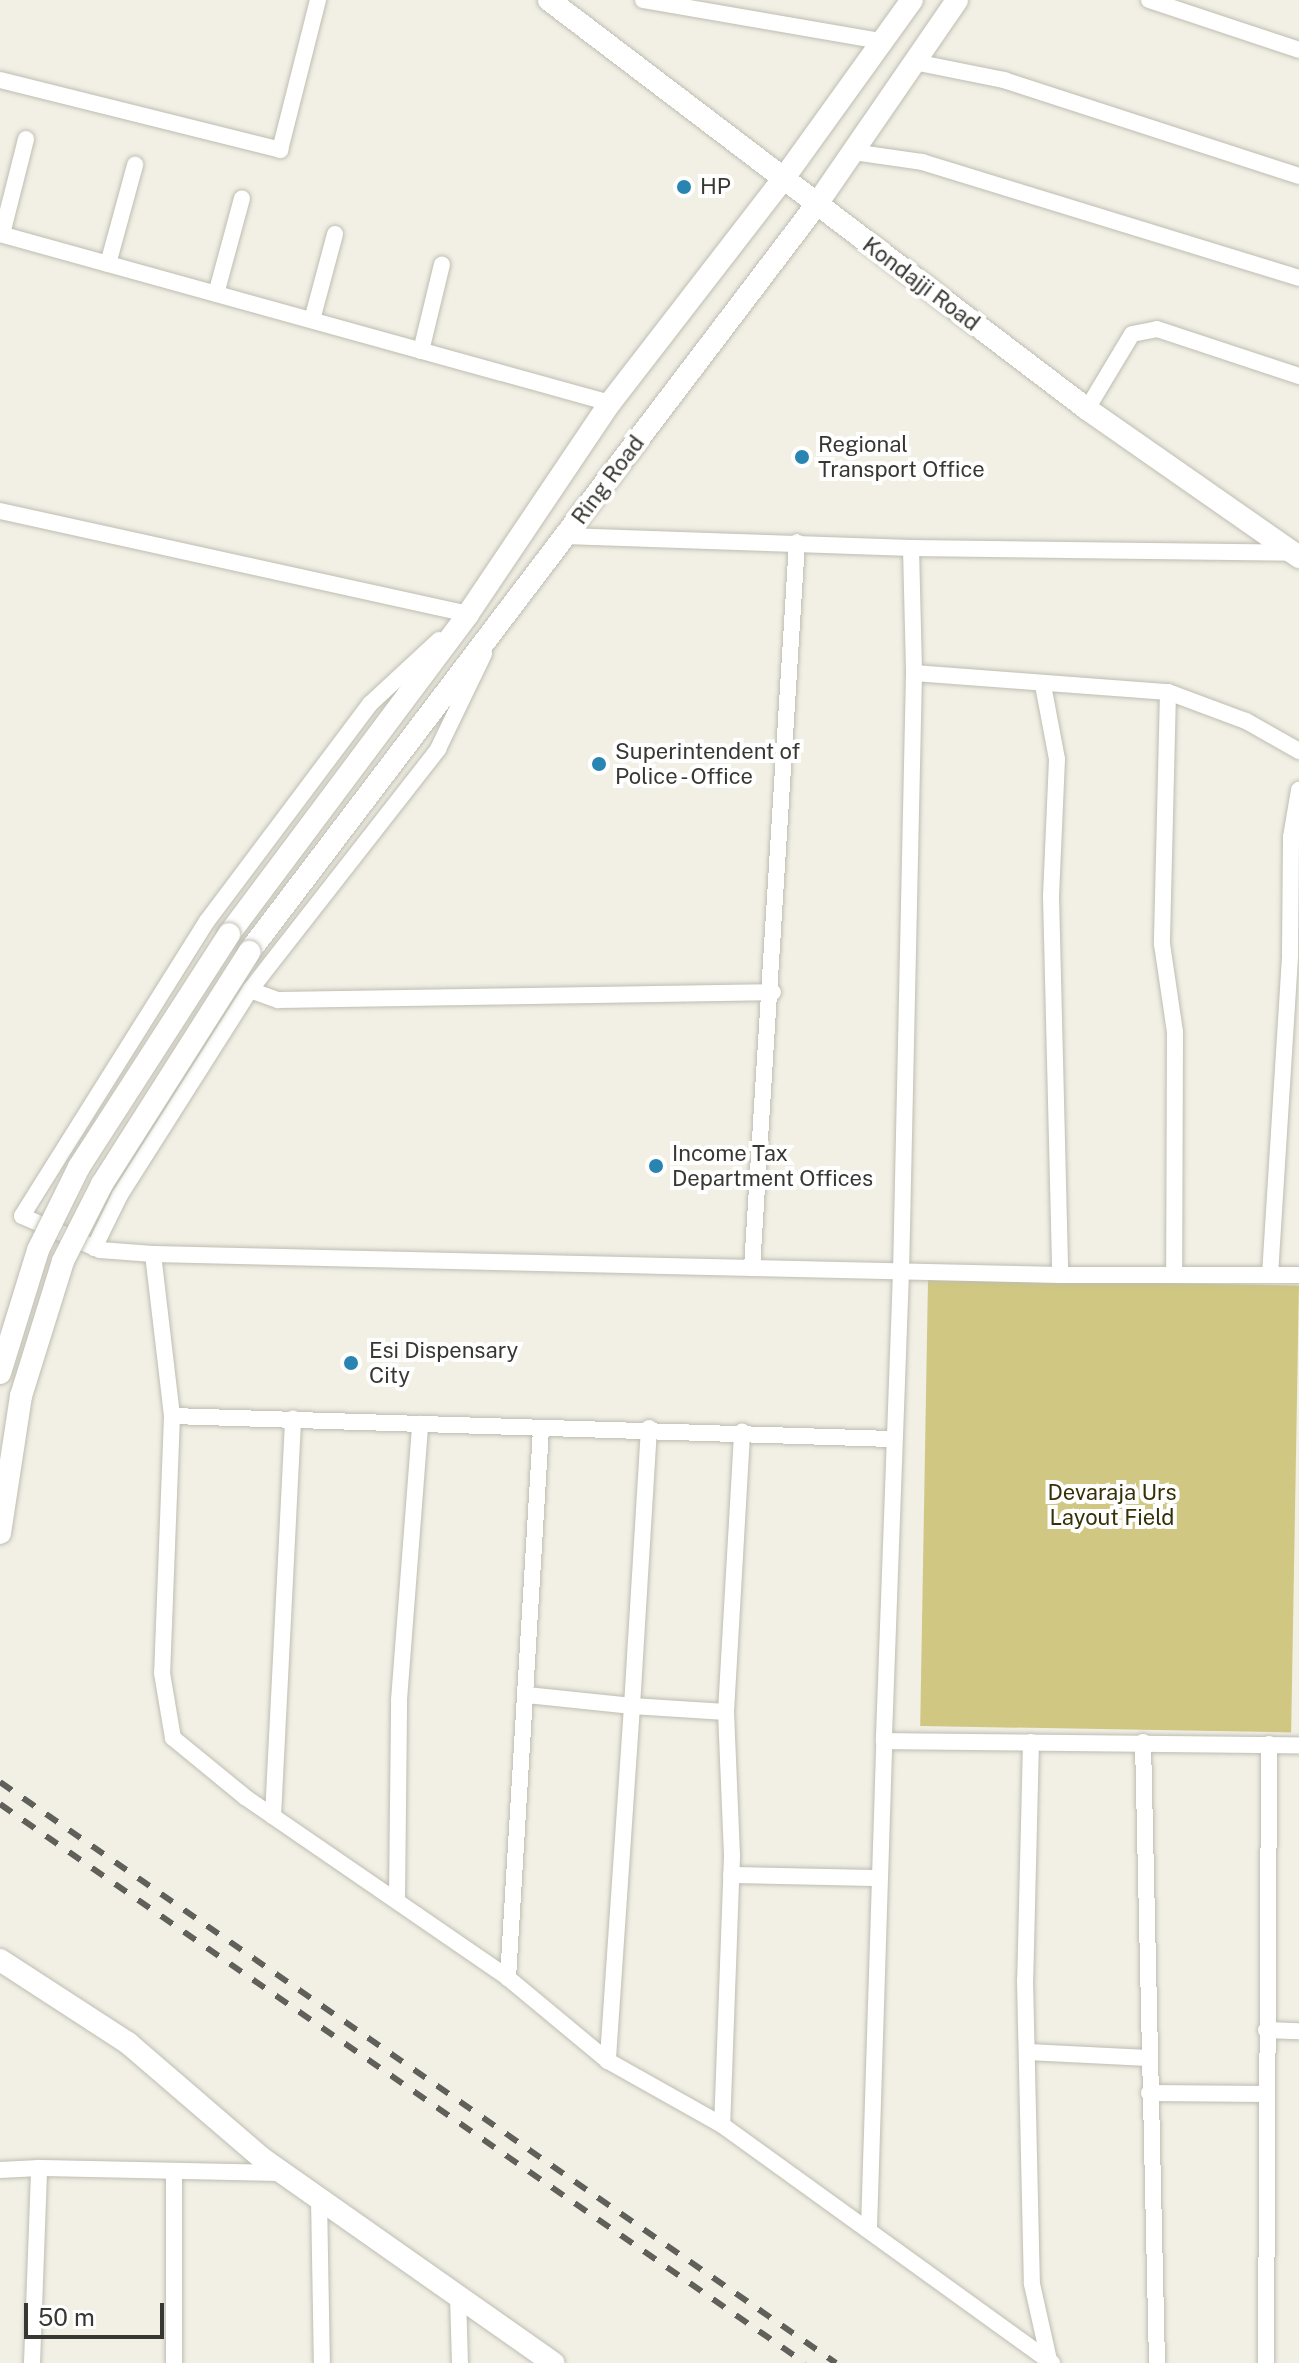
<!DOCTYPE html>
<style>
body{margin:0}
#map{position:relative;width:1299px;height:2363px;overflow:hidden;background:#f2f0e5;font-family:"Public Sans",sans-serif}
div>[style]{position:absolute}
.green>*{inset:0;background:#d0c782;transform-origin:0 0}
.roads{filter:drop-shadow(0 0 2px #bebdb2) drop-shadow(0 0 2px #bebdb2)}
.street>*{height:16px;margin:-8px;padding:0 8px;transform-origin:8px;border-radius:8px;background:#fff}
.secondary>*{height:22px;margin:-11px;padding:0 11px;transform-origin:11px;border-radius:11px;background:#fff}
.rail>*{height:6px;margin-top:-3px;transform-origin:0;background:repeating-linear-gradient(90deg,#60605a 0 14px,transparent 0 28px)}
.bridges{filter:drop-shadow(0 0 2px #bebdb2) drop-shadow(0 0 2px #bebdb2)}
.secondary-bridge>*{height:22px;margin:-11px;padding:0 11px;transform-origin:11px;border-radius:11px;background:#fff}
.dots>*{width:22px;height:22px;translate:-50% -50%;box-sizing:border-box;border:4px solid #fff;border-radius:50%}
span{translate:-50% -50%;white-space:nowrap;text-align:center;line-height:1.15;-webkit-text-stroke:8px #fff;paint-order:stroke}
.poi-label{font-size:22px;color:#373733}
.left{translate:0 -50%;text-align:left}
.street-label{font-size:22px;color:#373733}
.park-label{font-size:22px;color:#373107}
.scale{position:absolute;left:24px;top:2303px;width:140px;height:36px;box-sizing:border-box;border:4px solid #373733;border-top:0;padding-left:10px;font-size:24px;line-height:28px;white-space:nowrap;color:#373733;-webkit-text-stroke:6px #fff;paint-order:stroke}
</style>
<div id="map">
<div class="green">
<div style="left:928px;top:1279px;width:371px;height:447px;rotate:1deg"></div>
</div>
<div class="roads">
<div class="street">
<div style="left:643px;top:0;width:241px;rotate:9.8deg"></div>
<div style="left:1149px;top:0;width:158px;rotate:18.4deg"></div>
<div style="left:914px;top:62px;width:92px;rotate:11.3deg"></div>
<div style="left:1004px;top:80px;width:310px;rotate:18deg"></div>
<div style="left:0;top:80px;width:289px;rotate:14deg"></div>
<div style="left:280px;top:150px;width:155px;rotate:-75.8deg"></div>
<div style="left:853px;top:152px;width:70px;rotate:8.2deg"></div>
<div style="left:922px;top:162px;width:394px;rotate:17.1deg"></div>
<div style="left:0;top:234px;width:633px;rotate:15.49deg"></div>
<div style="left:2px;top:234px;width:98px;rotate:-75.8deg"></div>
<div style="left:108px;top:264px;width:103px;rotate:-74.7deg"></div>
<div style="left:216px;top:294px;width:99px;rotate:-74.8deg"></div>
<div style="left:312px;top:320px;width:89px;rotate:-75deg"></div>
<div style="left:421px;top:351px;width:89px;rotate:-76.4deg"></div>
<div style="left:1087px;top:409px;width:87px;rotate:-59deg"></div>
<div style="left:1132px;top:334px;width:25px;rotate:-11deg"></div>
<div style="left:1157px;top:329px;width:150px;rotate:18.3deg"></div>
<div style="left:0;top:511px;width:479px;rotate:12.4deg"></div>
<div style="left:565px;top:536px;width:346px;rotate:2deg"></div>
<div style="left:911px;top:548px;width:384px;rotate:0.7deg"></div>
<div style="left:911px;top:548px;width:125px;rotate:88.6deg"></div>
<div style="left:914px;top:673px;width:599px;rotate:91.24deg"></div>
<div style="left:901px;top:1272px;width:469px;rotate:92.1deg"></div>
<div style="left:884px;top:1741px;width:415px;rotate:0.6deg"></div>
<div style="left:439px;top:640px;width:94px;rotate:137.2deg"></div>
<div style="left:370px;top:704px;width:271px;rotate:126.9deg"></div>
<div style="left:207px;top:921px;width:348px;rotate:122.1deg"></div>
<div style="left:22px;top:1216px;width:85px;rotate:23.6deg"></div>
<div style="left:100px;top:1250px;width:53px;rotate:4.3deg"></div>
<div style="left:153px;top:1254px;width:163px;rotate:83.3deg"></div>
<div style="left:172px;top:1416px;width:257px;rotate:92.2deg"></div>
<div style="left:162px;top:1673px;width:66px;rotate:80.4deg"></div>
<div style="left:173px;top:1738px;width:93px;rotate:39.3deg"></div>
<div style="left:245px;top:1797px;width:319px;rotate:34.5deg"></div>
<div style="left:508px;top:1978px;width:130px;rotate:39.7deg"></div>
<div style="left:608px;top:2061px;width:131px;rotate:29.3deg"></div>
<div style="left:722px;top:2125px;width:407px;rotate:35.8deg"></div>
<div style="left:914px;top:673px;width:255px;rotate:4.3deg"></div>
<div style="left:1168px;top:692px;width:83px;rotate:20.4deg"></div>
<div style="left:1246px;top:721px;width:61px;rotate:29.5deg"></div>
<div style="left:1043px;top:685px;width:75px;rotate:79.3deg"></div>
<div style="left:1057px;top:759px;width:137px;rotate:92.5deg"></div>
<div style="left:1051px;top:896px;width:379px;rotate:88.6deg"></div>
<div style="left:1168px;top:692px;width:252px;rotate:91.4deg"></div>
<div style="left:1162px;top:944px;width:89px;rotate:81.6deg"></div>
<div style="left:1175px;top:1032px;width:243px;rotate:90.2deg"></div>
<div style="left:250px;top:990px;width:30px;rotate:20deg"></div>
<div style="left:278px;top:1000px;width:495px;rotate:-0.9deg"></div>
<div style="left:94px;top:1248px;width:59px;rotate:-63.9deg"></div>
<div style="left:120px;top:1195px;width:243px;rotate:-57.6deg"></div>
<div style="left:250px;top:990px;width:306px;rotate:-52deg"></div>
<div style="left:438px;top:749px;width:106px;rotate:-64.2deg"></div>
<div style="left:153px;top:1254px;width:907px;rotate:1.33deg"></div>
<div style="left:1060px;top:1275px;width:239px"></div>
<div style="left:752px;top:1268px;width:727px;rotate:-86.45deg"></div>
<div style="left:1270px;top:1275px;width:322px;rotate:-86.4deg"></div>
<div style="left:1290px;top:954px;width:117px;rotate:-89.5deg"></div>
<div style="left:1291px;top:837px;width:48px;rotate:-80.3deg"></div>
<div style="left:172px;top:1416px;width:720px;rotate:1.83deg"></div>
<div style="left:649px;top:1428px;width:279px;rotate:93.5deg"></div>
<div style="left:632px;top:1706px;width:94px;rotate:3.7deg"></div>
<div style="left:726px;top:1712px;width:144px;rotate:87.6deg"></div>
<div style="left:732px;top:1856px;width:269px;rotate:92.1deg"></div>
<div style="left:527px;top:1695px;width:106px;rotate:6deg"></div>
<div style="left:632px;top:1706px;width:356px;rotate:93.9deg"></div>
<div style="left:726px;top:1712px;width:281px;rotate:-86.7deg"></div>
<div style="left:1031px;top:1742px;width:238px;rotate:91.4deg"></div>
<div style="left:1025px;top:1980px;width:304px;rotate:88.7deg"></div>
<div style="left:1032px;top:2284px;width:78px;rotate:77.4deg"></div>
<div style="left:1143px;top:1742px;width:621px;rotate:88.71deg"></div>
<div style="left:273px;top:1816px;width:398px;rotate:-87.1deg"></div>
<div style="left:731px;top:1875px;width:145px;rotate:1.2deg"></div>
<div style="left:397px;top:1901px;width:201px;rotate:-89.4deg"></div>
<div style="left:399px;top:1700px;width:277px;rotate:-85.6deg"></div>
<div style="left:508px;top:1978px;width:550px;rotate:-86.56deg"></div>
<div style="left:1266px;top:2030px;width:33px;rotate:2deg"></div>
<div style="left:1028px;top:2052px;width:120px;rotate:2.9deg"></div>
<div style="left:1149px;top:2093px;width:118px;rotate:0.5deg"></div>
<div style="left:0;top:2170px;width:39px;rotate:-3deg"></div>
<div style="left:174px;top:2171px;width:192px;rotate:90deg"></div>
<div style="left:319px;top:2198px;width:165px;rotate:89deg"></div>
<div style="left:869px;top:2228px;width:487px;rotate:-88.2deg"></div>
<div style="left:458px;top:2296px;width:67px;rotate:88.3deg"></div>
<div style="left:32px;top:2363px;width:195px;rotate:-87.9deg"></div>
<div style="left:39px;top:2168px;width:244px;rotate:1.2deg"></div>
<div style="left:1266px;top:2363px;width:619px;rotate:-89.72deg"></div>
</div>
<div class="secondary">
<div style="left:549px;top:0;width:676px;rotate:37.24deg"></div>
<div style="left:1087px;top:409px;width:259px;rotate:34.9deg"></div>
<div style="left:229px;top:934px;width:399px;rotate:-53.2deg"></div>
<div style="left:468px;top:614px;width:254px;rotate:-56.1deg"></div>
<div style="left:610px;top:403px;width:284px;rotate:-52.3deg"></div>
<div style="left:784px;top:178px;width:219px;rotate:-54.3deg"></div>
<div style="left:249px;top:952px;width:939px;rotate:-52.79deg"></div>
<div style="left:817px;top:204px;width:247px;rotate:-55.5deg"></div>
<div style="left:0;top:1960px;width:153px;rotate:33deg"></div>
<div style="left:128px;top:2043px;width:178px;rotate:40.7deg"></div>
<div style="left:263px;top:2159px;width:355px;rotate:35.1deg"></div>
</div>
</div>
<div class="rail">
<div style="left:0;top:1782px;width:1018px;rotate:34.8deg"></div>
<div style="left:0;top:1804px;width:980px;rotate:34.78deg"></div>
</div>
<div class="bridges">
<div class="secondary-bridge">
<div style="left:0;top:1373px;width:129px;rotate:-72.8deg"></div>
<div style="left:38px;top:1250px;width:93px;rotate:-63.7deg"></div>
<div style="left:79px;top:1167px;width:277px;rotate:-57.2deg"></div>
<div style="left:0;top:1533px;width:139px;rotate:-81.3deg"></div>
<div style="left:21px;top:1396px;width:141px;rotate:-72.7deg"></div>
<div style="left:63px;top:1261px;width:86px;rotate:-63.1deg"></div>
<div style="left:102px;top:1184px;width:275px;rotate:-57.6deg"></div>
</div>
</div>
<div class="dots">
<div style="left:684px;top:187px;background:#2984b1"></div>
<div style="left:802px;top:457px;background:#2984b1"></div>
<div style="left:599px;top:764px;background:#2984b1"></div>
<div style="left:656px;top:1166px;background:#2984b1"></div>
<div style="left:351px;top:1363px;background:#2984b1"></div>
</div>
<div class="poi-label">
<span class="left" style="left:700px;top:187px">HP</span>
<span class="left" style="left:818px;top:457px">Regional<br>Transport Office</span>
<span class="left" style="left:615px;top:764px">Superintendent of<br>Police - Office</span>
<span class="left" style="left:672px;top:1166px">Income Tax<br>Department Offices</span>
<span class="left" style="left:369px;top:1363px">Esi Dispensary<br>City</span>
</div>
<div class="street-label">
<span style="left:921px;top:284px;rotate:37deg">Kondajji Road</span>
<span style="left:608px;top:480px;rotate:-53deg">Ring Road</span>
</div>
<div class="park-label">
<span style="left:1112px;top:1505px">Devaraja Urs<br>Layout Field</span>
</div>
<div class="scale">50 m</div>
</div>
